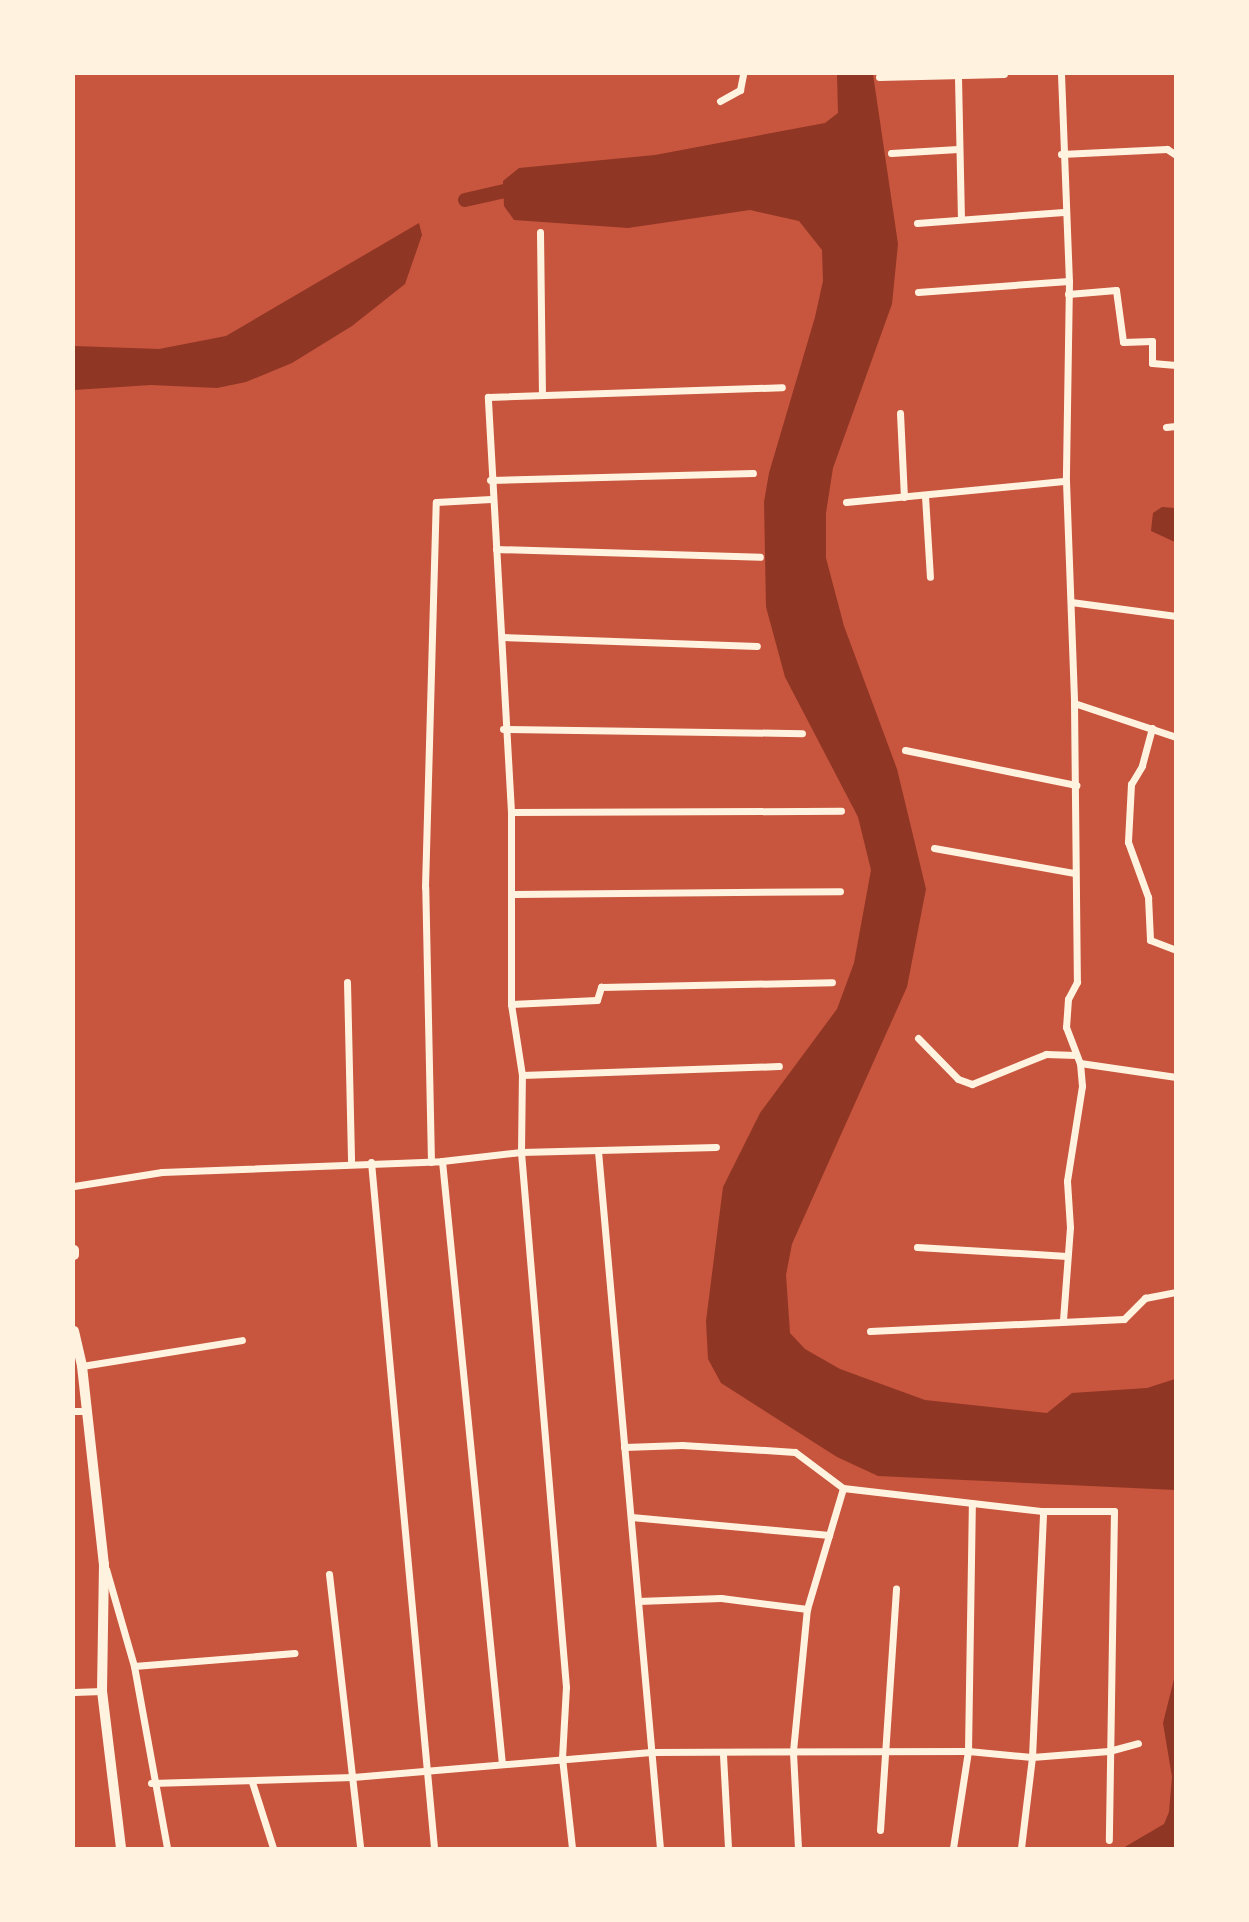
<!DOCTYPE html>
<style>
body{margin:0}
#map{position:relative;width:1249px;height:1922px;overflow:hidden;background:#c8553d;font-family:"Nunito Sans",sans-serif}
div>[style]{position:absolute}
.water>*{inset:0;background:#8f3625}
.canal>*{height:14px;margin:-7px;padding:0 7px;transform-origin:7px;border-radius:7px;background:#8f3625}
.minor>*{height:7px;margin:-3.5px;padding:0 3.5px;transform-origin:3.5px;border-radius:3.5px;background:#fff3e0}
.secondary>*{height:10px;margin:-5px;padding:0 5px;transform-origin:5px;border-radius:5px;background:#fff3e0}
span{translate:-50% -50%;white-space:nowrap;text-align:center;line-height:1.15;-webkit-text-stroke:5px #fff3e0;paint-order:stroke}
.frame{position:absolute;inset:0;border:75px solid #fff3e0;pointer-events:none}
</style>
<div id="map">
<div class="water">
<div style="clip-path:polygon(837px 74px,873px 74px,898px 244px,892px 304px,833px 468px,826px 513px,826px 558px,844px 626px,897px 769px,926px 889px,907px 987px,792px 1244px,786px 1275px,790px 1333px,805px 1349px,840px 1369px,925px 1400px,1047px 1413px,1072px 1393px,1147px 1388px,1175px 1379px,1175px 1490px,878px 1476px,837px 1457px,721px 1383px,708px 1359px,706px 1321px,723px 1187px,760px 1113px,837px 1009px,854px 963px,871px 870px,858px 817px,785px 677px,766px 607px,764px 502px,769px 473px,815px 317px,823px 281px,822px 250px,799px 221px,750px 210px,628px 228px,514px 220px,504px 206px,503px 181px,519px 168px,655px 155px,825px 123px,838px 113px)"></div>
<div style="clip-path:polygon(419px 223px,422px 235px,405px 284px,352px 326px,292px 363px,246px 382px,217px 388px,151px 385px,74px 390px,74px 346px,159px 349px,226px 336px)"></div>
<div style="clip-path:polygon(1162px 507px,1175px 508px,1175px 542px,1151px 531px,1153px 513px)"></div>
<div style="clip-path:polygon(1175px 1675px,1175px 1848px,1123px 1848px,1164px 1824px,1169px 1812px,1172px 1777px,1163px 1723px)"></div>
</div>
<div class="canal">
<div style="left:465px;top:200px;width:58px;rotate:-12.8deg"></div>
</div>
<div class="minor">
<div style="left:1061px;top:74px;width:207px;rotate:87.8deg"></div>
<div style="left:1069px;top:281px;width:200px;rotate:90.9deg"></div>
<div style="left:1066px;top:481px;width:222px;rotate:87.9deg"></div>
<div style="left:1074px;top:703px;width:279px;rotate:89.4deg"></div>
<div style="left:1077px;top:982px;width:19px;rotate:118deg"></div>
<div style="left:1068px;top:999px;width:28px;rotate:94deg"></div>
<div style="left:1066px;top:1027px;width:39px;rotate:69deg"></div>
<div style="left:1080px;top:1063px;width:23px;rotate:85deg"></div>
<div style="left:1082px;top:1086px;width:96px;rotate:99deg"></div>
<div style="left:1067px;top:1181px;width:46px;rotate:86.3deg"></div>
<div style="left:1070px;top:1227px;width:94px;rotate:94.3deg"></div>
<div style="left:879px;top:77px;width:125px;rotate:-1.4deg"></div>
<div style="left:958px;top:77px;width:142px;rotate:88.8deg"></div>
<div style="left:720px;top:101px;width:23px;rotate:-29deg"></div>
<div style="left:740px;top:90px;width:16px;rotate:-79deg"></div>
<div style="left:891px;top:153px;width:67px;rotate:-3.4deg"></div>
<div style="left:1061px;top:154px;width:106px;rotate:-2.7deg"></div>
<div style="left:1167px;top:149px;width:11px;rotate:34deg"></div>
<div style="left:917px;top:223px;width:147px;rotate:-4.3deg"></div>
<div style="left:540px;top:232px;width:163px;rotate:89.3deg"></div>
<div style="left:918px;top:292px;width:151px;rotate:-4.2deg"></div>
<div style="left:1068px;top:294px;width:48px;rotate:-4.8deg"></div>
<div style="left:1116px;top:290px;width:52px;rotate:82.3deg"></div>
<div style="left:1123px;top:342px;width:29px;rotate:-2deg"></div>
<div style="left:1152px;top:341px;width:22px;rotate:90deg"></div>
<div style="left:1152px;top:363px;width:24px;rotate:5deg"></div>
<div style="left:900px;top:413px;width:84px;rotate:87.3deg"></div>
<div style="left:1166px;top:427px;width:10px;rotate:-6deg"></div>
<div style="left:490px;top:480px;width:263px;rotate:-1.5deg"></div>
<div style="left:925px;top:496px;width:81px;rotate:86.5deg"></div>
<div style="left:846px;top:502px;width:221px;rotate:-5.5deg"></div>
<div style="left:496px;top:549px;width:264px;rotate:1.7deg"></div>
<div style="left:1071px;top:602px;width:106px;rotate:7.6deg"></div>
<div style="left:502px;top:637px;width:255px;rotate:2deg"></div>
<div style="left:1074px;top:703px;width:108px;rotate:18.4deg"></div>
<div style="left:1152px;top:728px;width:39px;rotate:105deg"></div>
<div style="left:1142px;top:766px;width:21px;rotate:121deg"></div>
<div style="left:1131px;top:784px;width:58px;rotate:93deg"></div>
<div style="left:1128px;top:842px;width:59px;rotate:70deg"></div>
<div style="left:1148px;top:897px;width:43px;rotate:87.3deg"></div>
<div style="left:1150px;top:940px;width:28px;rotate:21deg"></div>
<div style="left:503px;top:729px;width:299px;rotate:0.8deg"></div>
<div style="left:905px;top:750px;width:175px;rotate:11.6deg"></div>
<div style="left:511px;top:812px;width:330px;rotate:-0.2deg"></div>
<div style="left:934px;top:848px;width:143px;rotate:10.1deg"></div>
<div style="left:513px;top:894px;width:327px;rotate:-0.5deg"></div>
<div style="left:347px;top:982px;width:182px;rotate:88.7deg"></div>
<div style="left:511px;top:1004px;width:86px;rotate:-2.7deg"></div>
<div style="left:597px;top:1000px;width:14px;rotate:-73deg"></div>
<div style="left:601px;top:987px;width:231px;rotate:-1.2deg"></div>
<div style="left:918px;top:1038px;width:57px;rotate:45.7deg"></div>
<div style="left:958px;top:1079px;width:15px;rotate:20deg"></div>
<div style="left:972px;top:1084px;width:80px;rotate:-22.1deg"></div>
<div style="left:1046px;top:1054px;width:30px;rotate:2deg"></div>
<div style="left:1080px;top:1063px;width:97px;rotate:8.3deg"></div>
<div style="left:522px;top:1075px;width:257px;rotate:-2deg"></div>
<div style="left:598px;top:1151px;width:700px;rotate:84.92deg"></div>
<div style="left:442px;top:1161px;width:606px;rotate:84.32deg"></div>
<div style="left:371px;top:1162px;width:689px;rotate:84.75deg"></div>
<div style="left:431px;top:1162px;width:275px;rotate:-91.2deg"></div>
<div style="left:425px;top:887px;width:385px;rotate:-88.4deg"></div>
<div style="left:436px;top:502px;width:55px;rotate:-3.1deg"></div>
<div style="left:74px;top:1186px;width:89px;rotate:-9deg"></div>
<div style="left:162px;top:1172px;width:280px;rotate:-2.2deg"></div>
<div style="left:442px;top:1161px;width:80px;rotate:-6.5deg"></div>
<div style="left:521px;top:1152px;width:195px;rotate:-1.5deg"></div>
<div style="left:917px;top:1247px;width:150px;rotate:3.4deg"></div>
<div style="left:870px;top:1331px;width:254px;rotate:-2.7deg"></div>
<div style="left:1124px;top:1319px;width:30px;rotate:-45deg"></div>
<div style="left:1145px;top:1298px;width:32px;rotate:-11deg"></div>
<div style="left:82px;top:1366px;width:162px;rotate:-9.2deg"></div>
<div style="left:74px;top:1411px;width:10px"></div>
<div style="left:624px;top:1447px;width:58px;rotate:-2deg"></div>
<div style="left:682px;top:1445px;width:113px;rotate:3.5deg"></div>
<div style="left:795px;top:1452px;width:60px;rotate:36.9deg"></div>
<div style="left:843px;top:1488px;width:201px;rotate:6.6deg"></div>
<div style="left:1043px;top:1511px;width:71px"></div>
<div style="left:1114px;top:1511px;width:329px;rotate:90.9deg"></div>
<div style="left:631px;top:1517px;width:199px;rotate:5.2deg"></div>
<div style="left:106px;top:1569px;width:101px;rotate:73.9deg"></div>
<div style="left:134px;top:1666px;width:185px;rotate:79.7deg"></div>
<div style="left:329px;top:1574px;width:276px;rotate:83.5deg"></div>
<div style="left:638px;top:1601px;width:83px;rotate:-2.1deg"></div>
<div style="left:721px;top:1598px;width:87px;rotate:7.3deg"></div>
<div style="left:134px;top:1666px;width:161px;rotate:-4.6deg"></div>
<div style="left:74px;top:1692px;width:28px;rotate:-2deg"></div>
<div style="left:723px;top:1755px;width:93px;rotate:86.9deg"></div>
<div style="left:252px;top:1782px;width:69px;rotate:72.3deg"></div>
<div style="left:151px;top:1783px;width:202px;rotate:-1.7deg"></div>
<div style="left:353px;top:1777px;width:299px;rotate:-4.8deg"></div>
<div style="left:651px;top:1752px;width:317px;rotate:-0.2deg"></div>
<div style="left:968px;top:1751px;width:64px;rotate:5.4deg"></div>
<div style="left:1032px;top:1757px;width:77px;rotate:-4.5deg"></div>
<div style="left:1109px;top:1751px;width:30px;rotate:-15deg"></div>
<div style="left:880px;top:1830px;width:242px;rotate:-86.2deg"></div>
<div style="left:572px;top:1848px;width:91px;rotate:-96.3deg"></div>
<div style="left:562px;top:1758px;width:71px;rotate:-86.8deg"></div>
<div style="left:566px;top:1687px;width:537px;rotate:-94.81deg"></div>
<div style="left:521px;top:1152px;width:77px;rotate:-89.3deg"></div>
<div style="left:522px;top:1075px;width:72px;rotate:-98.8deg"></div>
<div style="left:511px;top:1004px;width:192px;rotate:-90deg"></div>
<div style="left:511px;top:812px;width:416px;rotate:-93.2deg"></div>
<div style="left:488px;top:397px;width:294px;rotate:-1.9deg"></div>
<div style="left:798px;top:1848px;width:97px;rotate:-93deg"></div>
<div style="left:793px;top:1751px;width:143px;rotate:-84.4deg"></div>
<div style="left:807px;top:1609px;width:126px;rotate:-73.4deg"></div>
<div style="left:953px;top:1848px;width:98px;rotate:-81.2deg"></div>
<div style="left:968px;top:1751px;width:248px;rotate:-89.1deg"></div>
<div style="left:1021px;top:1848px;width:92px;rotate:-83.1deg"></div>
<div style="left:1032px;top:1757px;width:246px;rotate:-87.4deg"></div>
</div>
<div class="secondary">
<div style="left:74px;top:1250px;width:5px;rotate:90deg"></div>
<div style="left:74px;top:1331px;width:36px;rotate:77deg"></div>
<div style="left:82px;top:1366px;width:199px;rotate:83.7deg"></div>
<div style="left:104px;top:1564px;width:127px;rotate:90.9deg"></div>
<div style="left:102px;top:1691px;width:158px;rotate:83.1deg"></div>
</div>
<div class="frame"></div>
</div>
